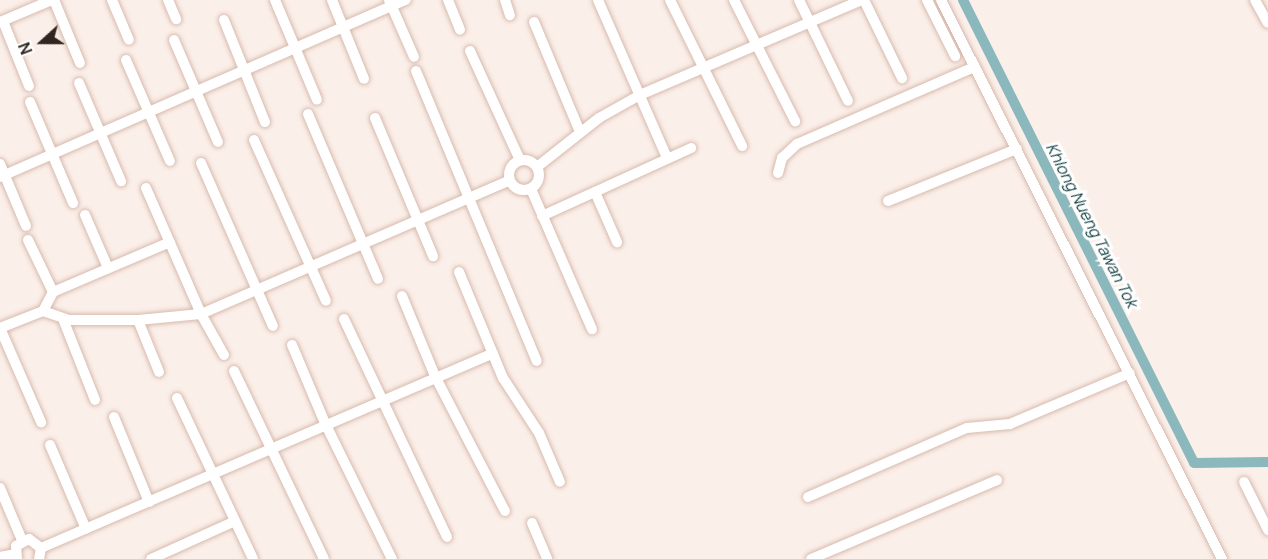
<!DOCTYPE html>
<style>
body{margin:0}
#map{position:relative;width:1268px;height:559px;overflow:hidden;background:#fbefe9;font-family:Manrope,sans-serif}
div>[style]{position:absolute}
.canal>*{height:10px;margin:-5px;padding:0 5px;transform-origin:5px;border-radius:5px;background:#8ab8bd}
.roads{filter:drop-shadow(0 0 2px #d7baad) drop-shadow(0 0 2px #d7baad)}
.minor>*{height:10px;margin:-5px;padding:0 5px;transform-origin:5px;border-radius:5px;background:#fff}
.minor>.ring{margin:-5px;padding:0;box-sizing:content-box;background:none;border:10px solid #fff;border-radius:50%}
span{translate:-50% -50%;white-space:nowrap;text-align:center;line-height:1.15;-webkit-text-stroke:6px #fff;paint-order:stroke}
.water-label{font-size:16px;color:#103d41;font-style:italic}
.north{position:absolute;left:12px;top:12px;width:60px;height:60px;-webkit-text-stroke:4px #fff;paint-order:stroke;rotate:249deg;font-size:16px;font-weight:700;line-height:24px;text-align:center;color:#302520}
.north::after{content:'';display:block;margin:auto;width:21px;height:27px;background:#302520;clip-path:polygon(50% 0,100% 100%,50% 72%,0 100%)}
</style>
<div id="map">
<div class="canal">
<div style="left:963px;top:0;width:517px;rotate:63.48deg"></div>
<div style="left:1194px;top:463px;width:74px;rotate:-0.8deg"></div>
</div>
<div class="roads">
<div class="minor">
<div style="left:54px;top:0;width:68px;rotate:67.6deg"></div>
<div style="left:112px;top:0;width:43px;rotate:67deg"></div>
<div style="left:168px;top:0;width:21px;rotate:67deg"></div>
<div style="left:275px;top:0;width:108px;rotate:67.2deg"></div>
<div style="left:332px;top:0;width:85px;rotate:67.9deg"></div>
<div style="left:389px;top:0;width:62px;rotate:66.3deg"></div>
<div style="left:448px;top:0;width:32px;rotate:68deg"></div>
<div style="left:505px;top:0;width:16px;rotate:72deg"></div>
<div style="left:598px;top:0;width:172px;rotate:66.4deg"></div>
<div style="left:670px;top:0;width:163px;rotate:63.7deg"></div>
<div style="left:734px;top:0;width:136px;rotate:63.2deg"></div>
<div style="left:799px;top:0;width:112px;rotate:64.1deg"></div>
<div style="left:864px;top:0;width:87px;rotate:64deg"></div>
<div style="left:927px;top:0;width:63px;rotate:63.4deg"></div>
<div style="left:941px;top:0;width:626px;rotate:63.31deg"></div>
<div style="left:1255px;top:0;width:26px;rotate:61deg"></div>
<div style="left:224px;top:20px;width:110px;rotate:68.1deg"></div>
<div style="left:3px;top:21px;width:70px;rotate:68.2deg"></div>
<div style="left:0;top:22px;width:56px;rotate:-22.9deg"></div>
<div style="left:534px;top:22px;width:119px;rotate:67.3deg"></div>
<div style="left:174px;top:40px;width:111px;rotate:66.7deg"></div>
<div style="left:470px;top:51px;width:120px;rotate:65.4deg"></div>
<div style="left:126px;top:60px;width:110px;rotate:66.5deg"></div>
<div style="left:416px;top:71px;width:314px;rotate:67.4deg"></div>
<div style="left:79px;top:83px;width:107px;rotate:66.8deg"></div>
<div style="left:30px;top:102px;width:110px;rotate:66.9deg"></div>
<div style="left:308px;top:114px;width:179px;rotate:67deg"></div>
<div style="left:375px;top:118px;width:150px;rotate:67.2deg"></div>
<div style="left:254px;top:140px;width:176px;rotate:65.9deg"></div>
<div class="ring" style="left:509px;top:160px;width:20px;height:20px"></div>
<div style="left:201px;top:163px;width:178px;rotate:66.2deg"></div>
<div style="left:0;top:164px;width:67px;rotate:67.2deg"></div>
<div style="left:537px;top:167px;width:79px;rotate:-38.3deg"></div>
<div style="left:599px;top:118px;width:47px;rotate:-29.3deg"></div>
<div style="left:640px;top:95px;width:241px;rotate:-23.2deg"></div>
<div style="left:778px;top:173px;width:16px;rotate:-75deg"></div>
<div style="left:782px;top:158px;width:21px;rotate:-43deg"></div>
<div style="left:797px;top:144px;width:193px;rotate:-23.5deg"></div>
<div style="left:0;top:177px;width:443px;rotate:-23.6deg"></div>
<div style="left:146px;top:188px;width:137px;rotate:66.4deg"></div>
<div style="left:201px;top:314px;width:47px;rotate:60.7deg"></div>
<div style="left:531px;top:189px;width:153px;rotate:66.5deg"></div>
<div style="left:595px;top:192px;width:55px;rotate:66.3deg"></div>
<div style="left:888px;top:201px;width:139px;rotate:-22deg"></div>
<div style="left:85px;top:215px;width:58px;rotate:66.5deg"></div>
<div style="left:542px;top:216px;width:164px;rotate:-24.5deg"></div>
<div style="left:28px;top:240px;width:58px;rotate:64.3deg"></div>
<div style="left:459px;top:272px;width:115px;rotate:67.5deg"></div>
<div style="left:503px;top:378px;width:66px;rotate:56.8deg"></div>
<div style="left:539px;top:433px;width:53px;rotate:66.8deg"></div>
<div style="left:402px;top:296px;width:87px;rotate:67.6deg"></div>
<div style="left:435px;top:376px;width:152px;rotate:62.6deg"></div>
<div style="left:43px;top:311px;width:28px;rotate:19deg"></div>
<div style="left:69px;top:320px;width:69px"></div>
<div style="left:138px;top:320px;width:63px;rotate:-5.4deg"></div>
<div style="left:201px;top:314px;width:335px;rotate:-23.4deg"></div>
<div style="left:43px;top:311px;width:21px;rotate:-62deg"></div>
<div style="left:53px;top:292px;width:127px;rotate:-23.1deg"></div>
<div style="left:63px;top:319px;width:87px;rotate:68.4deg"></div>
<div style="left:344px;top:319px;width:241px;rotate:64.7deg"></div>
<div style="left:138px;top:320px;width:56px;rotate:68deg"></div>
<div style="left:0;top:328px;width:103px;rotate:66.4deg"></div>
<div style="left:0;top:328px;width:46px;rotate:-21.6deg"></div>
<div style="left:292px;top:345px;width:85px;rotate:67.1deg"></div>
<div style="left:325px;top:423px;width:152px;rotate:63.8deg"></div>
<div style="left:234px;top:371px;width:208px;rotate:64.4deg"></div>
<div style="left:177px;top:398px;width:178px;rotate:64.7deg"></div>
<div style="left:114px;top:417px;width:92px;rotate:67.6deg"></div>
<div style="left:50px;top:445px;width:91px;rotate:66.8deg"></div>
<div style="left:1244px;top:482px;width:54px;rotate:63.4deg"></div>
<div style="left:0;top:488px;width:56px;rotate:67.1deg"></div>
<div style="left:808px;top:497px;width:173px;rotate:-23.5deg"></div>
<div style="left:967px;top:428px;width:43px;rotate:-5.3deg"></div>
<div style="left:1010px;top:424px;width:130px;rotate:-23deg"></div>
<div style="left:532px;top:523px;width:39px;rotate:67deg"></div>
<div style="left:41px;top:548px;width:492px;rotate:-23.3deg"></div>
<div style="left:0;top:557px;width:15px;rotate:-11deg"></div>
<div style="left:17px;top:559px;width:13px;rotate:-94deg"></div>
<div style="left:16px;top:546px;width:15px;rotate:-28deg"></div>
<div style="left:29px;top:539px;width:15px;rotate:37deg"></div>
<div style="left:41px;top:548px;width:11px;rotate:100deg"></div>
<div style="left:151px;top:559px;width:90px;rotate:-24.3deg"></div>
<div style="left:811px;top:559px;width:202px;rotate:-23deg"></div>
</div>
</div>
<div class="water-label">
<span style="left:1092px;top:225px;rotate:63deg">Khlong Nueng Tawan Tok</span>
</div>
<div class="north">N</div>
</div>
